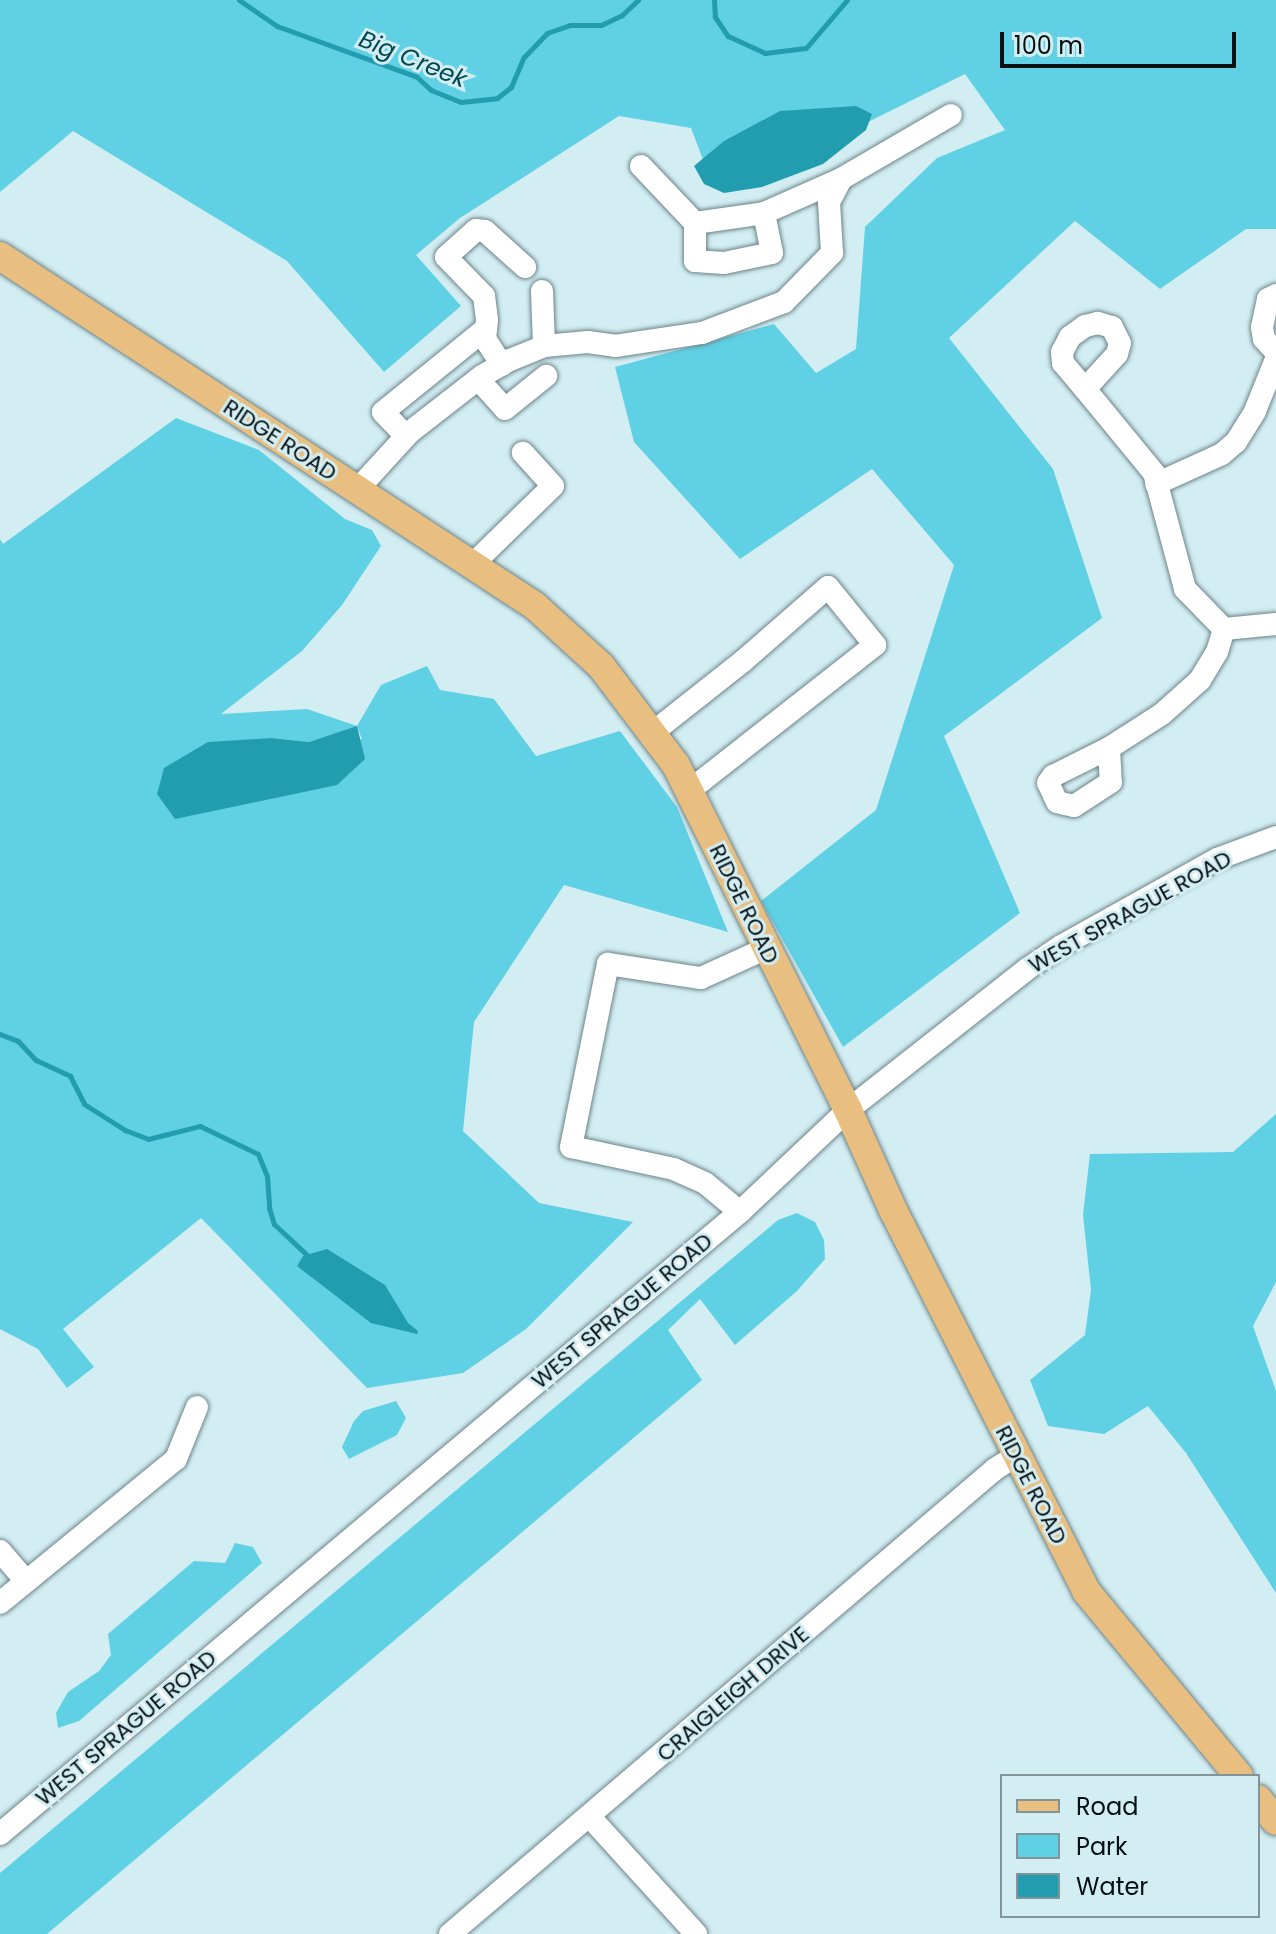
<!DOCTYPE html>
<style>
body{margin:0}
#map{position:relative;width:1276px;height:1934px;overflow:hidden;background:#d3eef3;font-family:Poppins,sans-serif}
div>[style]{position:absolute}
.green>*{inset:0;background:#60d0e4}
.water>*{inset:0;background:#229db0}
.stream>*{height:5px;margin:-2.5px;padding:0 2.5px;transform-origin:2.5px;border-radius:2.5px;background:#229db0}
.roads{filter:drop-shadow(0 0 2px #6c8489) drop-shadow(0 0 2px #6c8489)}
.minor>*{height:22px;margin:-11px;padding:0 11px;transform-origin:11px;border-radius:11px;background:#fff}
.major>*{height:28px;margin:-14px;padding:0 14px;transform-origin:14px;border-radius:14px;background:#e8bf80}
span{translate:-50% -50%;white-space:nowrap;text-align:center;line-height:1.15;-webkit-text-stroke:6px #d3eef3;paint-order:stroke}
.street-label{font-size:22px;color:#060f11}
.water-label{font-size:24px;color:#014953;font-style:italic}
.legend{position:absolute;left:1000px;top:1774px;width:260px;height:144px;box-sizing:border-box;background:#d3eef3;border:2px solid #819599;margin:0;padding:10px 14px;list-style:none;font-size:24px;color:#060f11}
.legend li{display:flex;align-items:center;gap:16px;height:40px}
.legend b{width:40px;border:2px solid #819599}
.scale{position:absolute;left:1000px;top:32px;width:236px;height:36px;box-sizing:border-box;border:4px solid #060f11;border-top:0;padding-left:10px;font-size:24px;line-height:28px;white-space:nowrap;color:#060f11;-webkit-text-stroke:6px #d3eef3;paint-order:stroke}
</style>
<div id="map">
<div class="green">
<div style="clip-path:polygon(0 0,1276px 0,1276px 229px,1246px 229px,1160px 289px,1075px 221px,949px 338px,1053px 469px,1102px 618px,944px 736px,1020px 913px,843px 1047px,761px 901px,876px 810px,954px 565px,872px 469px,740px 559px,634px 442px,615px 367px,774px 324px,816px 373px,856px 349px,865px 227px,937px 158px,1005px 130px,965px 74px,747px 182px,708px 173px,691px 128px,619px 116px,460px 218px,416px 255px,461px 306px,384px 372px,287px 261px,73px 131px,0 192px)"></div>
<div style="clip-path:polygon(evenodd,176px 418px,259px 450px,345px 519px,372px 530px,381px 546px,342px 605px,302px 651px,221px 714px,307px 709px,357px 726px,381px 685px,427px 666px,440px 690px,494px 699px,536px 756px,620px 731px,677px 807px,728px 932px,564px 885px,474px 1022px,463px 1131px,539px 1203px,633px 1222px,526px 1329px,463px 1373px,367px 1388px,201px 1218px,63px 1329px,94px 1367px,67px 1388px,38px 1349px,0 1329px,0 539px,3px 544px,176px 418px,357px 727px,362px 739px,157px 794px,272px 738px,309px 742px,357px 727px)"></div>
<div style="clip-path:polygon(1276px 1114px,1276px 1282px,1253px 1326px,1276px 1391px,1276px 1593px,1186px 1453px,1148px 1406px,1104px 1434px,1048px 1426px,1030px 1380px,1085px 1335px,1091px 1290px,1083px 1215px,1090px 1154px,1233px 1152px)"></div>
<div style="clip-path:polygon(797px 1213px,815px 1222px,824px 1240px,825px 1259px,797px 1291px,735px 1345px,700px 1299px,668px 1330px,702px 1380px,47px 1934px,0 1934px,0 1873px,778px 1220px)"></div>
<div style="clip-path:polygon(396px 1401px,406px 1418px,397px 1435px,349px 1459px,342px 1447px,354px 1421px,363px 1411px)"></div>
<div style="clip-path:polygon(235px 1543px,253px 1547px,262px 1563px,79px 1721px,58px 1728px,56px 1713px,68px 1692px,99px 1671px,111px 1655px,108px 1634px,194px 1561px,225px 1563px)"></div>
</div>
<div class="water">
<div style="clip-path:polygon(856px 106px,872px 114px,866px 130px,823px 164px,762px 187px,724px 193px,704px 184px,694px 166px,724px 141px,780px 111px)"></div>
<div style="clip-path:polygon(357px 726px,365px 759px,337px 785px,175px 819px,157px 794px,164px 768px,208px 742px,272px 738px,309px 742px)"></div>
<div style="clip-path:polygon(327px 1249px,385px 1285px,408px 1323px,418px 1331px,417px 1334px,371px 1323px,297px 1266px,303px 1256px)"></div>
</div>
<div class="stream">
<div style="left:239px;top:0;width:46px;rotate:34.4deg"></div>
<div style="left:277px;top:26px;width:149px;rotate:20deg"></div>
<div style="left:417px;top:77px;width:19px;rotate:43deg"></div>
<div style="left:431px;top:90px;width:32px;rotate:22deg"></div>
<div style="left:461px;top:102px;width:36px;rotate:-6deg"></div>
<div style="left:497px;top:98px;width:18px;rotate:-38deg"></div>
<div style="left:511px;top:87px;width:33px;rotate:-67deg"></div>
<div style="left:524px;top:57px;width:33px;rotate:-46deg"></div>
<div style="left:547px;top:33px;width:24px;rotate:-19deg"></div>
<div style="left:570px;top:25px;width:31px"></div>
<div style="left:601px;top:25px;width:23px;rotate:-25deg"></div>
<div style="left:622px;top:15px;width:22px;rotate:-43deg"></div>
<div style="left:714px;top:0;width:17px;rotate:87deg"></div>
<div style="left:715px;top:17px;width:23px;rotate:56deg"></div>
<div style="left:728px;top:36px;width:41px;rotate:24.7deg"></div>
<div style="left:765px;top:53px;width:41px;rotate:-7deg"></div>
<div style="left:806px;top:48px;width:63px;rotate:-49.5deg"></div>
<div style="left:0;top:1034px;width:19px;rotate:21deg"></div>
<div style="left:18px;top:1041px;width:26px;rotate:47deg"></div>
<div style="left:36px;top:1060px;width:38px;rotate:25deg"></div>
<div style="left:70px;top:1076px;width:31px;rotate:63deg"></div>
<div style="left:84px;top:1104px;width:49px;rotate:32.4deg"></div>
<div style="left:125px;top:1130px;width:25px;rotate:21deg"></div>
<div style="left:148px;top:1139px;width:54px;rotate:-14deg"></div>
<div style="left:200px;top:1126px;width:64px;rotate:25.8deg"></div>
<div style="left:258px;top:1154px;width:24px;rotate:68deg"></div>
<div style="left:267px;top:1176px;width:32px;rotate:86deg"></div>
<div style="left:269px;top:1208px;width:17px;rotate:73deg"></div>
<div style="left:274px;top:1224px;width:45px;rotate:43.2deg"></div>
</div>
<div class="roads">
<div class="minor">
<div style="left:641px;top:166px;width:79px;rotate:46.5deg"></div>
<div style="left:695px;top:223px;width:70px;rotate:-8.2deg"></div>
<div style="left:764px;top:213px;width:84px;rotate:-23.8deg"></div>
<div style="left:695px;top:223px;width:38px;rotate:90deg"></div>
<div style="left:695px;top:261px;width:29px;rotate:4deg"></div>
<div style="left:724px;top:263px;width:49px;rotate:-11.8deg"></div>
<div style="left:772px;top:253px;width:41px;rotate:-101.3deg"></div>
<div style="left:542px;top:291px;width:55px;rotate:87.9deg"></div>
<div style="left:1276px;top:295px;width:9px;rotate:153deg"></div>
<div style="left:1268px;top:299px;width:29px;rotate:102deg"></div>
<div style="left:1262px;top:327px;width:12px;rotate:81deg"></div>
<div style="left:1264px;top:339px;width:18px;rotate:47deg"></div>
<div style="left:502px;top:365px;width:31px;rotate:-123deg"></div>
<div style="left:485px;top:339px;width:19px;rotate:-84deg"></div>
<div style="left:487px;top:320px;width:24px;rotate:-97deg"></div>
<div style="left:484px;top:296px;width:54px;rotate:-134.3deg"></div>
<div style="left:446px;top:257px;width:40px;rotate:-42deg"></div>
<div style="left:476px;top:230px;width:9px;rotate:6deg"></div>
<div style="left:485px;top:231px;width:54px;rotate:42deg"></div>
<div style="left:478px;top:379px;width:40px;rotate:48deg"></div>
<div style="left:505px;top:409px;width:53px;rotate:-38.8deg"></div>
<div style="left:1085px;top:389px;width:47px;rotate:-47.6deg"></div>
<div style="left:1117px;top:354px;width:11px;rotate:-75deg"></div>
<div style="left:1120px;top:343px;width:18px;rotate:-117deg"></div>
<div style="left:1112px;top:327px;width:15px;rotate:-164deg"></div>
<div style="left:1098px;top:323px;width:13px;rotate:167deg"></div>
<div style="left:1085px;top:326px;width:19px;rotate:144deg"></div>
<div style="left:1070px;top:337px;width:17px;rotate:118deg"></div>
<div style="left:1062px;top:352px;width:11px;rotate:85deg"></div>
<div style="left:1063px;top:363px;width:34px;rotate:50deg"></div>
<div style="left:1085px;top:389px;width:109px;rotate:50.6deg"></div>
<div style="left:1154px;top:473px;width:120px;rotate:75deg"></div>
<div style="left:1185px;top:589px;width:56px;rotate:45.7deg"></div>
<div style="left:1224px;top:629px;width:52px;rotate:-5.5deg"></div>
<div style="left:406px;top:436px;width:33px;rotate:-134deg"></div>
<div style="left:383px;top:412px;width:129px;rotate:-39deg"></div>
<div style="left:1156px;top:484px;width:72px;rotate:-24.4deg"></div>
<div style="left:1222px;top:454px;width:18px;rotate:-41deg"></div>
<div style="left:1236px;top:442px;width:36px;rotate:-58deg"></div>
<div style="left:1255px;top:411px;width:56px;rotate:-68deg"></div>
<div style="left:357px;top:490px;width:79px;rotate:-47.6deg"></div>
<div style="left:410px;top:432px;width:91px;rotate:-37.9deg"></div>
<div style="left:482px;top:376px;width:32px;rotate:-30deg"></div>
<div style="left:510px;top:360px;width:37px;rotate:-22deg"></div>
<div style="left:544px;top:346px;width:44px;rotate:-5.2deg"></div>
<div style="left:588px;top:342px;width:27px;rotate:8deg"></div>
<div style="left:615px;top:346px;width:88px;rotate:-8.5deg"></div>
<div style="left:702px;top:333px;width:88px;rotate:-20.7deg"></div>
<div style="left:784px;top:302px;width:69px;rotate:-45.6deg"></div>
<div style="left:832px;top:253px;width:51px;rotate:-93.4deg"></div>
<div style="left:829px;top:202px;width:26px;rotate:-62deg"></div>
<div style="left:841px;top:179px;width:127px;rotate:-30.2deg"></div>
<div style="left:472px;top:565px;width:113px;rotate:-44.3deg"></div>
<div style="left:553px;top:486px;width:45px;rotate:-132.3deg"></div>
<div style="left:652px;top:733px;width:115px;rotate:-38.3deg"></div>
<div style="left:742px;top:662px;width:114px;rotate:-41.1deg"></div>
<div style="left:828px;top:587px;width:75px;rotate:51deg"></div>
<div style="left:875px;top:645px;width:236px;rotate:141.9deg"></div>
<div style="left:1109px;top:748px;width:34px;rotate:87deg"></div>
<div style="left:1111px;top:782px;width:44px;rotate:147deg"></div>
<div style="left:1074px;top:806px;width:17px;rotate:-167deg"></div>
<div style="left:1057px;top:802px;width:21px;rotate:-115deg"></div>
<div style="left:1048px;top:783px;width:9px;rotate:-54deg"></div>
<div style="left:1053px;top:776px;width:63px;rotate:-26.6deg"></div>
<div style="left:1109px;top:748px;width:63px;rotate:-32.7deg"></div>
<div style="left:1162px;top:714px;width:51px;rotate:-41.8deg"></div>
<div style="left:1200px;top:680px;width:33px;rotate:-59deg"></div>
<div style="left:1217px;top:652px;width:24px;rotate:-73deg"></div>
<div style="left:740px;top:1212px;width:45px;rotate:-140.4deg"></div>
<div style="left:705px;top:1183px;width:34px;rotate:-156deg"></div>
<div style="left:674px;top:1169px;width:105px;rotate:-167.9deg"></div>
<div style="left:571px;top:1147px;width:187px;rotate:-78.6deg"></div>
<div style="left:608px;top:964px;width:94px;rotate:8.6deg"></div>
<div style="left:701px;top:978px;width:70px;rotate:-24.4deg"></div>
<div style="left:0;top:1551px;width:40px;rotate:49deg"></div>
<div style="left:0;top:1603px;width:227px;rotate:-39.3deg"></div>
<div style="left:176px;top:1459px;width:56px;rotate:-68deg"></div>
<div style="left:590px;top:1817px;width:158px;rotate:47.8deg"></div>
<div style="left:0;top:1834px;width:967px;rotate:-40.05deg"></div>
<div style="left:740px;top:1212px;width:149px;rotate:-43.4deg"></div>
<div style="left:848px;top:1110px;width:228px;rotate:-38.2deg"></div>
<div style="left:1027px;top:969px;width:41px;rotate:-34.1deg"></div>
<div style="left:1061px;top:946px;width:179px;rotate:-29.1deg"></div>
<div style="left:1217px;top:859px;width:63px;rotate:-20.4deg"></div>
<div style="left:450px;top:1934px;width:716px;rotate:-40.47deg"></div>
<div style="left:995px;top:1469px;width:25px;rotate:-32deg"></div>
</div>
<div class="major">
<div style="left:0;top:256px;width:639px;rotate:33.19deg"></div>
<div style="left:535px;top:606px;width:89px;rotate:42.3deg"></div>
<div style="left:601px;top:666px;width:124px;rotate:52.9deg"></div>
<div style="left:676px;top:765px;width:385px;rotate:63.5deg"></div>
<div style="left:848px;top:1110px;width:110px;rotate:65.8deg"></div>
<div style="left:893px;top:1210px;width:427px;rotate:63.1deg"></div>
<div style="left:1086px;top:1591px;width:240px;rotate:50.4deg"></div>
<div style="left:1258px;top:1799px;width:28px;rotate:51deg"></div>
</div>
</div>
<div class="street-label">
<span style="left:280px;top:440px;rotate:33deg">RIDGE ROAD</span>
<span style="left:744px;top:904px;rotate:64deg">RIDGE ROAD</span>
<span style="left:1130px;top:912px;rotate:-29deg">WEST SPRAGUE ROAD</span>
<span style="left:622px;top:1311px;rotate:-40deg">WEST SPRAGUE ROAD</span>
<span style="left:1031px;top:1485px;rotate:63deg">RIDGE ROAD</span>
<span style="left:733px;top:1694px;rotate:-41deg">CRAIGLEIGH DRIVE</span>
<span style="left:126px;top:1728px;rotate:-40deg">WEST SPRAGUE ROAD</span>
</div>
<div class="water-label">
<span style="left:413px;top:59px;rotate:22deg">Big Creek</span>
</div>
<ul class="legend">
<li><b style="height:10px;background:#e8bf80"></b>Road</li>
<li><b style="height:22px;background:#60d0e4"></b>Park</li>
<li><b style="height:22px;background:#229db0"></b>Water</li>
</ul>
<div class="scale">100 m</div>
</div>
